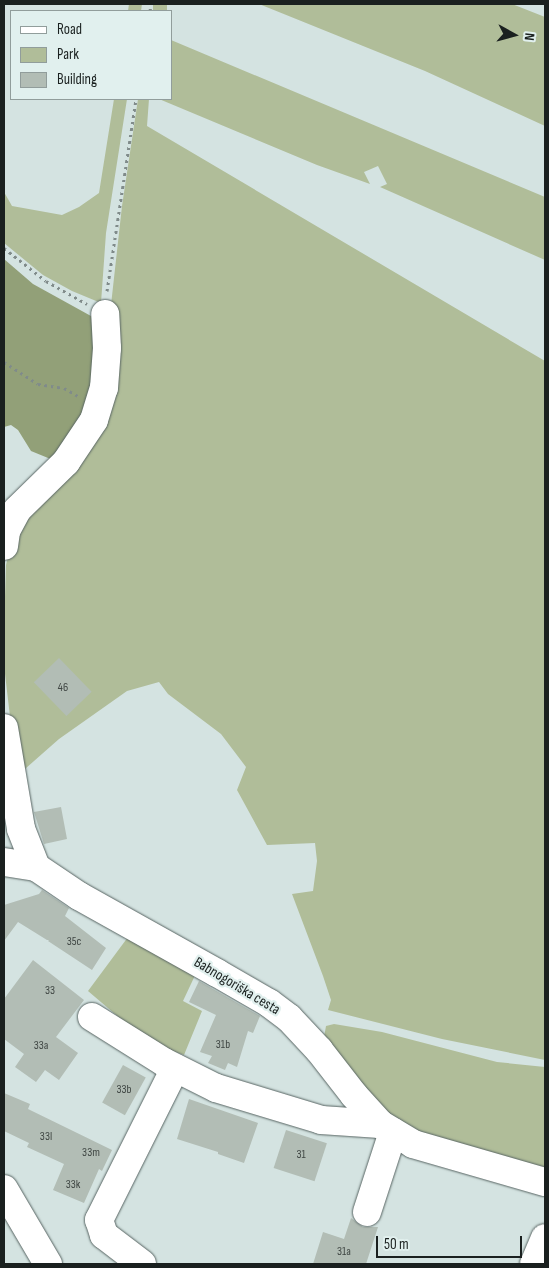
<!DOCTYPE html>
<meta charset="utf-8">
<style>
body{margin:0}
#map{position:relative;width:549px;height:1268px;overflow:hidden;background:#d4e3e1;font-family:"Sofia Sans Condensed",sans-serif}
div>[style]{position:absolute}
.green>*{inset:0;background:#b0bd99;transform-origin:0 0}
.forest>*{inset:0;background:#92a078}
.building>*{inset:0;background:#b2bdb5;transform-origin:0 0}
.path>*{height:3px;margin-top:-1.5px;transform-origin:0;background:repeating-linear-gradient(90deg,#808b8a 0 2.5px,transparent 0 6.5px)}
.roads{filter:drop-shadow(0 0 1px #586563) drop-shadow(0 0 1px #586563)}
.minor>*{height:28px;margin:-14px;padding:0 14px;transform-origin:14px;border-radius:14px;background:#fff}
span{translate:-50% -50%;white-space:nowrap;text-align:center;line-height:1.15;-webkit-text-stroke:4.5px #e1f0ee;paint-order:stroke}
.number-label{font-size:12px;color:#404744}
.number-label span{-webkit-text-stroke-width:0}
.street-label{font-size:15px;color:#1a201f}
.frame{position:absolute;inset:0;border:5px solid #1a201f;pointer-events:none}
.legend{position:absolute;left:10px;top:10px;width:162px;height:90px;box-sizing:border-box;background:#e1f0ee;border:1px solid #919d9b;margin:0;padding:6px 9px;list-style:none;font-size:15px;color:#1a201f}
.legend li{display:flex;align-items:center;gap:10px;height:25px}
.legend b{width:25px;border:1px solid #919d9b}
.north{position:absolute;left:489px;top:10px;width:50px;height:50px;-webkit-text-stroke:4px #e1f0ee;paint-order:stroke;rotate:97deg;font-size:14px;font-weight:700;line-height:20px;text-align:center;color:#1a201f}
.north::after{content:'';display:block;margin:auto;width:18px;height:22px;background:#1a201f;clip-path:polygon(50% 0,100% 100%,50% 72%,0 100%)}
.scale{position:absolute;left:376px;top:1236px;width:146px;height:22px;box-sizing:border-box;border:2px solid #1a201f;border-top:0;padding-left:6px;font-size:15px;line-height:18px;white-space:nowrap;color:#1a201f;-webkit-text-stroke:4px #e1f0ee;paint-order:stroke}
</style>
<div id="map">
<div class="green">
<div style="clip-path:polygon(129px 4px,142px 4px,141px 11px,128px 11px)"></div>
<div style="left:153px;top:4px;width:14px;height:7px"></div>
<div style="clip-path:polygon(259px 4px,512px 4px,545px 17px,545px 126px,425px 71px)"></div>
<div style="clip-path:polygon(171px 40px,545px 197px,545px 260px,380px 187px,387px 184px,378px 166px,364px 172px,370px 184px,317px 165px,159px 99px,171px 99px)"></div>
<div style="clip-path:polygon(114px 99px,127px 99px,106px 233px,101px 303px,72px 291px,43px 275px,4px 243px,4px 192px,12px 206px,62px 215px,79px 207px,99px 193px)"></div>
<div style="clip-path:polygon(138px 99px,149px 99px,147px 126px,545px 361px,545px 1060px,442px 1039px,328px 1010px,331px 1000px,323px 976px,292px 894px,313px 891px,317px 861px,315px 843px,267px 845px,237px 790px,246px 767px,221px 734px,168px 694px,159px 682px,127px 691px,59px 739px,17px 776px,5px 674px,4px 628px,6px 565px,15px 530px,43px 489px,111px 305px,122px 206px)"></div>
<div style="clip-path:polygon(131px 933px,198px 969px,183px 1001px,202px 1011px,184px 1055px,156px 1045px,136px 1032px,88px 991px)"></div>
<div style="clip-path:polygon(334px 1024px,382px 1032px,497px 1062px,545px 1067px,545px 1174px,402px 1130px,323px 1043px,326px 1026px)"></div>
</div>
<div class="forest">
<div style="clip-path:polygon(4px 259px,33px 284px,100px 321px,90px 408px,53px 460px,31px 451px,18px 430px,11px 425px,4px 427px)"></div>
</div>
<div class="building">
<div style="left:59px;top:658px;width:47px;height:35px;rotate:46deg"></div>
<div style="clip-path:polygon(61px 807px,67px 839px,44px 844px,34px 812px)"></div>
<div style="clip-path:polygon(42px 890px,69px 908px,65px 916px,106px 948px,92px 970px,48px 941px,49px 940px,47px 940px,18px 922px,4px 941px,4px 905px,39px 894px)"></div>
<div style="clip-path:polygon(33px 960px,84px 1000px,56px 1037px,78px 1053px,59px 1080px,45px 1070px,36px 1082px,15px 1067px,24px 1054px,4px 1039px,4px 999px)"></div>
<div style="clip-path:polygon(199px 981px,260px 1016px,253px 1033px,248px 1031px,237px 1067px,228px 1063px,225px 1070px,208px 1063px,212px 1056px,200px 1052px,216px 1015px,189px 1002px)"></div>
<div style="left:123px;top:1065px;width:26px;height:43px;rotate:29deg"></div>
<div style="clip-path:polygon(4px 1093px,30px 1104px,28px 1109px,112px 1150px,102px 1171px,99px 1169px,84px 1203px,53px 1190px,64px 1164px,27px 1147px,29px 1143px,4px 1131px)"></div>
<div style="clip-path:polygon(189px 1099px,258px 1123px,244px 1163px,218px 1154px,218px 1152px,177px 1139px)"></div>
<div style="left:286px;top:1130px;width:43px;height:40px;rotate:18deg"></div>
<div style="clip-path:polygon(351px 1218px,363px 1227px,378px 1227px,366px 1264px,313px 1264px,323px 1232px,344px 1239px)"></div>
</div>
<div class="path">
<div style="left:150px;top:11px;width:7px;rotate:-82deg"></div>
<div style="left:4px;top:248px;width:53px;rotate:38.2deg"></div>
<div style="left:46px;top:281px;width:47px;rotate:29.3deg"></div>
<div style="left:107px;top:291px;width:194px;rotate:-81.4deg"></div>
<div style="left:4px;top:362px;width:40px;rotate:32.9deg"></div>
<div style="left:38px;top:384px;width:26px;rotate:9deg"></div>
<div style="left:64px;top:388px;width:16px;rotate:30deg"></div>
</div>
<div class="roads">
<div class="minor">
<div style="left:4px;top:546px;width:15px;rotate:-82deg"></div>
<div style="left:6px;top:531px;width:24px;rotate:-62deg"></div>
<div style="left:17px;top:510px;width:69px;rotate:-44.4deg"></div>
<div style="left:66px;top:462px;width:50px;rotate:-56.3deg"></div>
<div style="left:94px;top:420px;width:34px;rotate:-73deg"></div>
<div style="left:104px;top:388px;width:40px;rotate:-85.7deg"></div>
<div style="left:107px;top:348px;width:34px;rotate:-93deg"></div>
<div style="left:4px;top:728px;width:102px;rotate:80.4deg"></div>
<div style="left:21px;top:829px;width:41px;rotate:68.5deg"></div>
<div style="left:36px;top:867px;width:52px;rotate:34deg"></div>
<div style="left:79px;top:896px;width:158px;rotate:29.2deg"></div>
<div style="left:217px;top:973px;width:60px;rotate:30deg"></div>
<div style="left:269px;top:1003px;width:25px;rotate:37deg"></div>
<div style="left:289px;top:1018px;width:44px;rotate:46.8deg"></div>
<div style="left:319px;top:1050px;width:57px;rotate:52.1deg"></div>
<div style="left:354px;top:1095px;width:39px;rotate:48deg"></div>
<div style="left:380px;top:1124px;width:39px;rotate:31deg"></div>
<div style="left:413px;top:1144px;width:137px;rotate:16.1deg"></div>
<div style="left:4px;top:862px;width:32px;rotate:9deg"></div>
<div style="left:92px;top:1017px;width:85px;rotate:32deg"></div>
<div style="left:164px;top:1062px;width:58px;rotate:26.6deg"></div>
<div style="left:216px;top:1088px;width:110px;rotate:16.9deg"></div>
<div style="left:321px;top:1120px;width:59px;rotate:3.9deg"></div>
<div style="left:4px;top:1189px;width:87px;rotate:59.6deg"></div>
<div style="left:367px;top:1212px;width:84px;rotate:-72deg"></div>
<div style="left:142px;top:1264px;width:48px;rotate:-142.7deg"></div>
<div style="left:104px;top:1235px;width:16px;rotate:-108deg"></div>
<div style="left:99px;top:1220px;width:170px;rotate:-63.4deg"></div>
<div style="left:534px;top:1264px;width:28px;rotate:-67deg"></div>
</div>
</div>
<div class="number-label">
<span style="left:63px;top:688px">46</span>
<span style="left:74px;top:942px">35c</span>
<span style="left:50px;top:991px">33</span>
<span style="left:223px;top:1045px">31b</span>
<span style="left:41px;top:1046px">33a</span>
<span style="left:124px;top:1090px">33b</span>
<span style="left:46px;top:1137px">33l</span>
<span style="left:91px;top:1153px">33m</span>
<span style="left:301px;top:1155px">31</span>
<span style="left:73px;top:1185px">33k</span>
<span style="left:344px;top:1252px">31a</span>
</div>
<div class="street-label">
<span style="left:237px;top:986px;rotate:31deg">Babnogoriška cesta</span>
</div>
<div class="frame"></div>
<ul class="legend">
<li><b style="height:6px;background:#fff"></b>Road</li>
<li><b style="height:14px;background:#b0bd99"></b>Park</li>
<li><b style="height:14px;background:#b2bdb5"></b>Building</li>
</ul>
<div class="north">N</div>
<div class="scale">50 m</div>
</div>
